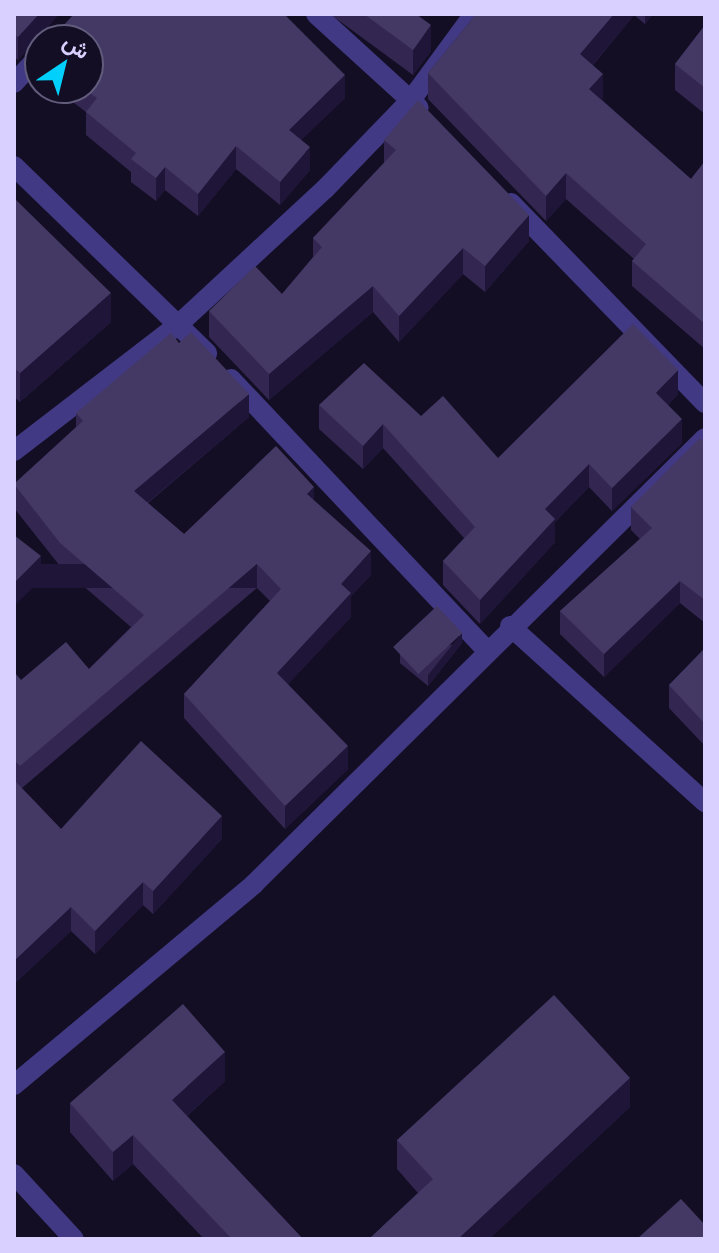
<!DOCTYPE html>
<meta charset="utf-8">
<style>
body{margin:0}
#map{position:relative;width:719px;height:1253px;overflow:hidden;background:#130e24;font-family:Quicksand,Vazirmatn,sans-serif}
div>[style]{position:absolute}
.minor>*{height:20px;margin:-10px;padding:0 10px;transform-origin:10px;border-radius:10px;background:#413983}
.wall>*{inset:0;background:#332752;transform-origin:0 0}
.shaded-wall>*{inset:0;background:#1e1538;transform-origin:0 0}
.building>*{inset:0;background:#443965;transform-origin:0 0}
span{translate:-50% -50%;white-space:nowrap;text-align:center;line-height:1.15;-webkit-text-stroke:6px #130e24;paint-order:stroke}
.frame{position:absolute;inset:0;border:16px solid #d9d0ff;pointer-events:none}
.north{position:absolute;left:24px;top:24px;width:80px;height:80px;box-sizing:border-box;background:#130e24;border:2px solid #625c7c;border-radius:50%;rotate:35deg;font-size:22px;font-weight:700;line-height:32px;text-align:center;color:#d9d0ff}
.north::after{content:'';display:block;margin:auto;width:28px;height:36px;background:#00d0fb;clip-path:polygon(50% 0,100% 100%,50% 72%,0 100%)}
</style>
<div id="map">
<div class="minor">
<div style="left:316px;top:14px;width:139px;rotate:42.4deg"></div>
<div style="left:14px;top:83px;width:38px;rotate:-47deg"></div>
<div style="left:14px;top:166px;width:269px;rotate:44.1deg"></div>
<div style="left:511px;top:203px;width:279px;rotate:45.9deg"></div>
<div style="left:231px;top:379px;width:372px;rotate:46.7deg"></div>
<div style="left:14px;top:451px;width:208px;rotate:-37.6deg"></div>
<div style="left:179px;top:324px;width:199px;rotate:-42.8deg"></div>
<div style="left:325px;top:189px;width:124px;rotate:-46deg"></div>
<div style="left:411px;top:100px;width:107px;rotate:-53.8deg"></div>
<div style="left:510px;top:626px;width:263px;rotate:42.1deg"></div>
<div style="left:14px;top:1085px;width:313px;rotate:-39.9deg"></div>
<div style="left:254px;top:884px;width:634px;rotate:-44.68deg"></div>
<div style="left:14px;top:1174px;width:88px;rotate:47.3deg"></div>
</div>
<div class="wall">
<div style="clip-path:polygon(14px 14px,59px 14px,18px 60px,14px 57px)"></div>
<div style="clip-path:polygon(330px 14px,417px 14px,431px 51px,413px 75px)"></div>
<div style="clip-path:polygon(476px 14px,653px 14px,645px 24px,634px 15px,593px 65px,602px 100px,691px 179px,705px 161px,705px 349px,632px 286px,632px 261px,634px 259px,566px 199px,546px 221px,428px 99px,428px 73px)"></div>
<div style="clip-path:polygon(705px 25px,705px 114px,675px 90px,675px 64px)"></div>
<div style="left:40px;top:51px;width:26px;height:3px;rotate:90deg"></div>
<div style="clip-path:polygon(54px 88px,88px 88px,345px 98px,301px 140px,310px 170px,280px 205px,236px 169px,198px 216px,165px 190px,156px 201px,131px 182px,131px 172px,86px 135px,86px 112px)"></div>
<div style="clip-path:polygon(384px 140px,529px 241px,485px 292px,463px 274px,399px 342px,373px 312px,269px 400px,209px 337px,209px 311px,282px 294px,313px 257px,313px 238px,384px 163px)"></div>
<div style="clip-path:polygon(14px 198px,111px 322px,20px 402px,14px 397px)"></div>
<div style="clip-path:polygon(678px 394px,668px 405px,682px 443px,612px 511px,589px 487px,555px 522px,555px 542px,480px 624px,443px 585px,443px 561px,464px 538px,383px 448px,363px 469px,319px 429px,319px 405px,421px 416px,498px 458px)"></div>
<div style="clip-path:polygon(76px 413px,249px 417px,148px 503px,184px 534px,314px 501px,371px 575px,351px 596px,351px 617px,288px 684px,348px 769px,285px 829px,184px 718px,184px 694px,270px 601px,257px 588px,22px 788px,61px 829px,222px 839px,153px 914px,143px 905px,95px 954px,71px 931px,14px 984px,14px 672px,21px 680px,89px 669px,131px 627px,60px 566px,14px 508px,14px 484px,76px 427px)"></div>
<div style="clip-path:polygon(705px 443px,705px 623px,680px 603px,604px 677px,560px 634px,560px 611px,640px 539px,631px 530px,631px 507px)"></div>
<div style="clip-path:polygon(462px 643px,428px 686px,400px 663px,400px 653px)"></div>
<div style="clip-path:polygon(705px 648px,705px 746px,669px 708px,669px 685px)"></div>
<div style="clip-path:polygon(225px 1081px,187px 1116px,303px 1239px,204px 1239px,133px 1164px,113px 1181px,70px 1132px,70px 1103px)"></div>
<div style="clip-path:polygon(630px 1107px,489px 1239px,369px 1239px,418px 1193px,397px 1169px,397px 1140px)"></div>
</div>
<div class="shaded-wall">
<div style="clip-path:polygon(39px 14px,59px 14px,18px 60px,18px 37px)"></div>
<div style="clip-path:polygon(614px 14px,634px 14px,634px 15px,580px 80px,580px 54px)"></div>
<div style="clip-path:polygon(645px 14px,653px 14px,645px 24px)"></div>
<div style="clip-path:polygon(431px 25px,431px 51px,413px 75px,413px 50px)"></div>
<div style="clip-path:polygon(603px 74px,603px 99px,589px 114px,589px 89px)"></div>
<div style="clip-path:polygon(345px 75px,345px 98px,289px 152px,289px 130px)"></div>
<div style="clip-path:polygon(236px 146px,236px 169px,198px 216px,198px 194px)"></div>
<div style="clip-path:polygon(310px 147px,310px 170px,280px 205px,280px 182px)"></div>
<div style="clip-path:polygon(165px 167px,165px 190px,156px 201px,156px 178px)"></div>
<div style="clip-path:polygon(566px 173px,566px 199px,546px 221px,546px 196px)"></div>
<div style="clip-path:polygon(529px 215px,529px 241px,485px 292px,485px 266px)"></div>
<div style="clip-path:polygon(463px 248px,463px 274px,399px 342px,399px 316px)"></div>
<div style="clip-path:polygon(373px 286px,373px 312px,269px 400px,269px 374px)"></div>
<div style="clip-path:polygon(111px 293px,111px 322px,20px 402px,20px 373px)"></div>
<div style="clip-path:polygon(678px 370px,678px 394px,656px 417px,656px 393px)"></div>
<div style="clip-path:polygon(249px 394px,249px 417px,134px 514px,134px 491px)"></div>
<div style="clip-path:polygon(682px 419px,682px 443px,612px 511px,612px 488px)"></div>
<div style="clip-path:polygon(383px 424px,383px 448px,363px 469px,363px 446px)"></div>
<div style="clip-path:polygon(589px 464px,589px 487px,555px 522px,555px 542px,480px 624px,480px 600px,545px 509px)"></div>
<div style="clip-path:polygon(314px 487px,314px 510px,307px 494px)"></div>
<div style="clip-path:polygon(371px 551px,371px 575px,351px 596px,351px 617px,277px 696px,277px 673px,341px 584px)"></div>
<div style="clip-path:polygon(41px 556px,41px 580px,14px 606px,14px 583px)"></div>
<div style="left:257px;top:564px;width:24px;height:311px;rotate:90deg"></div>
<div style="clip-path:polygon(680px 581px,680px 603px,604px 677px,604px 654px)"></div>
<div style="clip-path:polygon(462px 633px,462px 643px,428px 686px,428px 675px)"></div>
<div style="clip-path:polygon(348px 746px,348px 769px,285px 829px,285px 806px)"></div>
<div style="clip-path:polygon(222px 816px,222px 839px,153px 914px,153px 891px)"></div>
<div style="clip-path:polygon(143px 882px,143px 905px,95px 954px,95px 931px)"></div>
<div style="clip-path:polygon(71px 907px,71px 931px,14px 984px,14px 961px)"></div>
<div style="clip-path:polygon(225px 1052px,225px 1081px,172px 1129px,172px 1100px)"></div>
<div style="clip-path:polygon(630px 1078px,630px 1107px,489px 1239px,458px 1239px)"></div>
<div style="clip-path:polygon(133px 1135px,133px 1164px,113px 1181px,113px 1152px)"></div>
</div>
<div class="building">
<div style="clip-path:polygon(14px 14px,39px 14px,18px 37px,14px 35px)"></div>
<div style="clip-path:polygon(74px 14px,284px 14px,345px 75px,289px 130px,310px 147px,280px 182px,236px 146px,198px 194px,165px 167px,156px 178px,131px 159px,136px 153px,86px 112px,97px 98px,83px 88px,88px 88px,88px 40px,50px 40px)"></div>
<div style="clip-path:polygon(364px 14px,416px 14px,431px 25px,413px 50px)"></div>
<div style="clip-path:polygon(476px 14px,614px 14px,580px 54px,603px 74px,589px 89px,691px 179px,705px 161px,705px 324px,632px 261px,646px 244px,566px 173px,546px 196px,428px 73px)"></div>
<div style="clip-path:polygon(705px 25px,705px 88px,675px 64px)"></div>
<div style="clip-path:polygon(418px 100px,529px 215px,485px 266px,463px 248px,399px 316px,373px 286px,269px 374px,209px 311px,255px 266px,282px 294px,322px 247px,313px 238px,396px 150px,384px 140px)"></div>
<div style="clip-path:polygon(14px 198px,111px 293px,20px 373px,14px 368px)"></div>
<div style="clip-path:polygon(633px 324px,678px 370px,656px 393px,682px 419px,612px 488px,589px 464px,545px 509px,555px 519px,480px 600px,443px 561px,475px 527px,383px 424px,363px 446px,319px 405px,364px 363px,421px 416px,443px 396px,498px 458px)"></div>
<div style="clip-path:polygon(191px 332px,249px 394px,134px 491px,184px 534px,276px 446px,314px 487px,307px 494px,371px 551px,341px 584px,351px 593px,277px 673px,348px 746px,285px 806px,184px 694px,281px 589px,257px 564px,20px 766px,14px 760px,14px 672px,21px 680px,66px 642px,89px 669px,144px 615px,60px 543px,14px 484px,83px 421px,76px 413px,171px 333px,179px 343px)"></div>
<div style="clip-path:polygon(700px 438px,705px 443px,705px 600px,680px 581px,604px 654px,560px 611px,652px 528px,631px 507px)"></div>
<div style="clip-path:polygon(14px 535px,41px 556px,14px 583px)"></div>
<div style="left:437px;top:606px;width:37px;height:60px;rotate:47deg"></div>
<div style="clip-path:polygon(705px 648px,705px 724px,669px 685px)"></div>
<div style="clip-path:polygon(141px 741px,222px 816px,153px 891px,143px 882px,95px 931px,71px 907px,14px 961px,14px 780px,61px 829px)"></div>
<div style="clip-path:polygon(554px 995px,630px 1078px,458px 1239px,369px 1239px,433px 1179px,397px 1140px)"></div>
<div style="clip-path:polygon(183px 1004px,225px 1052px,172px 1100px,303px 1239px,232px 1239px,133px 1135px,113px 1152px,70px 1103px)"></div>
<div style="clip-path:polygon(681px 1199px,705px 1225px,705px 1239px,637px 1239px)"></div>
</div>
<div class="frame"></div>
<div class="north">ش</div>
</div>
